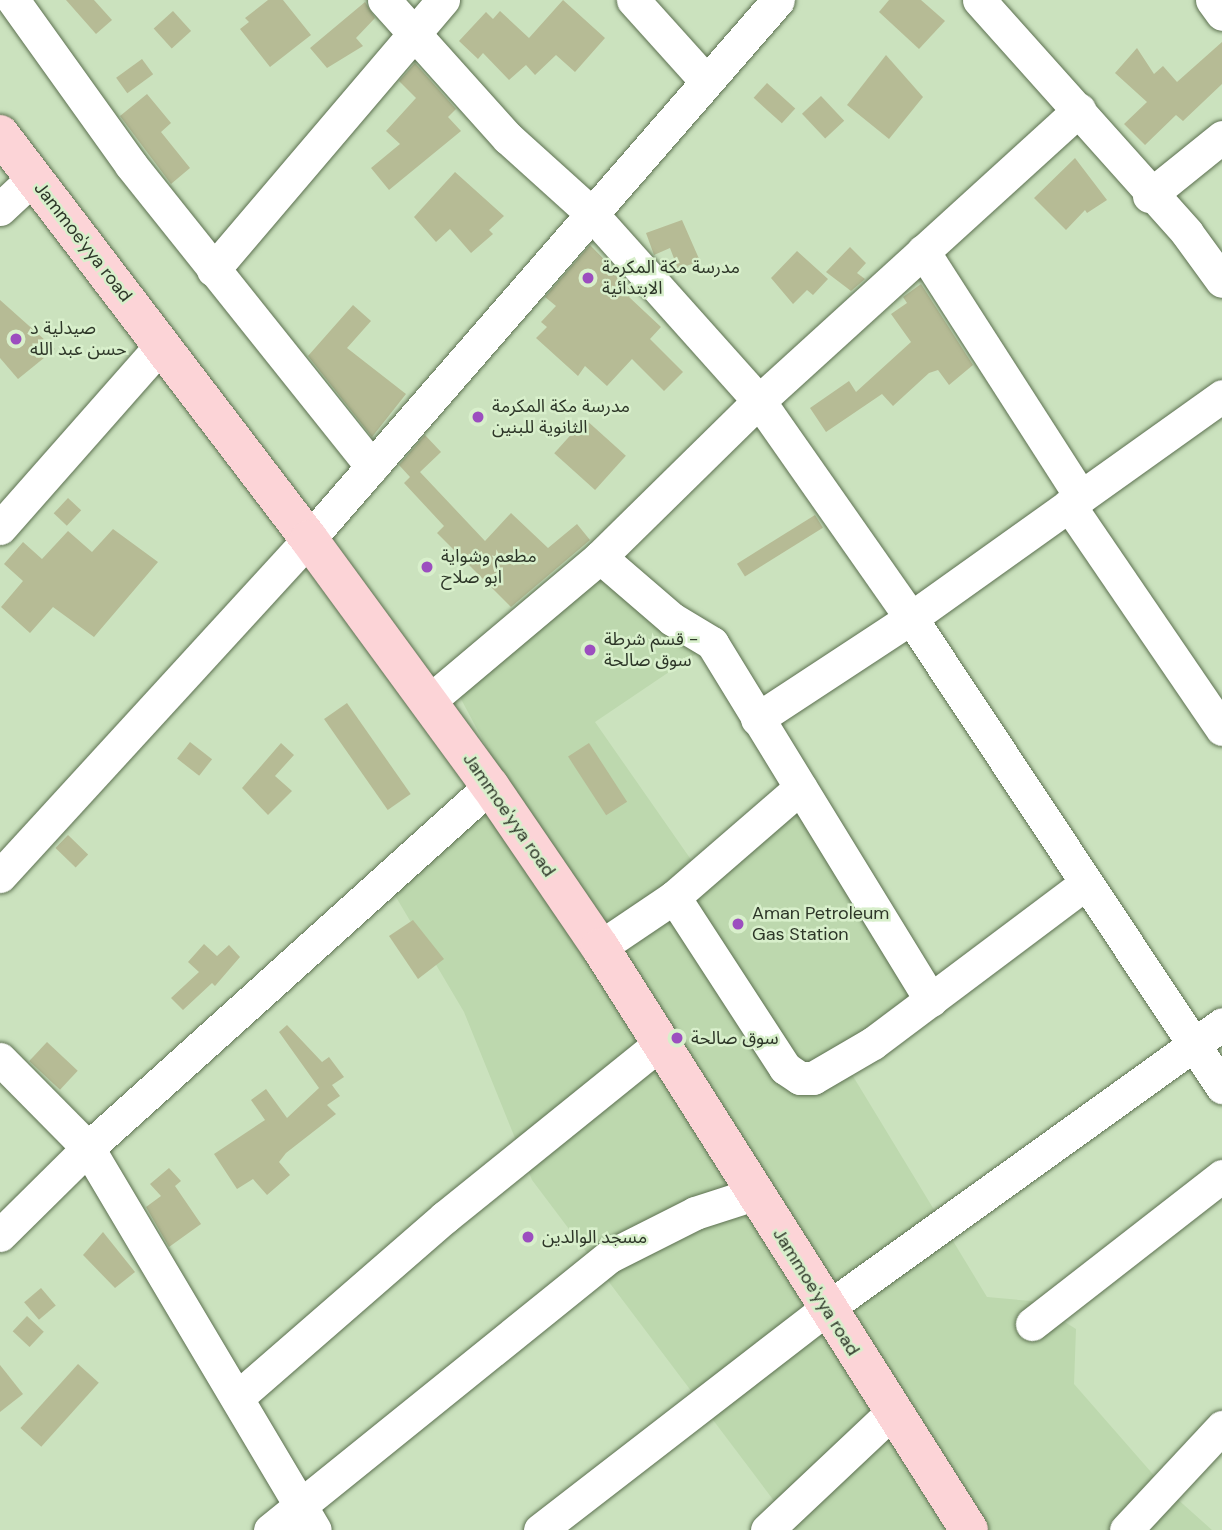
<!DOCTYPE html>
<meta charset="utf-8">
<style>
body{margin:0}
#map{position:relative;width:1222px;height:1530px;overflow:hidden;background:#cbe2be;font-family:"DM Sans","Noto Sans Arabic",sans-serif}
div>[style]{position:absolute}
.built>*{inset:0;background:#bdd8ae}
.building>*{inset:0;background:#b6bb95;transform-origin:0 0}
.roads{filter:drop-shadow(0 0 2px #5c7050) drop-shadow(0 0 2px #5c7050)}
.minor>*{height:33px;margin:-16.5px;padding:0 16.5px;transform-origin:16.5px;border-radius:16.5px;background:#fff}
.major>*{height:38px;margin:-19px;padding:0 19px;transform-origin:19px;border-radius:19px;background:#fcd4d7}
.dots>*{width:19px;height:19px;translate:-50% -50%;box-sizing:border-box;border:4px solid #d8efcb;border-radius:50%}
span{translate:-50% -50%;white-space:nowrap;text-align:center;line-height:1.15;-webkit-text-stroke:5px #d8efcb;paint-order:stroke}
.street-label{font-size:18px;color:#2d3628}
.poi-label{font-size:18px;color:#2d3628}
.left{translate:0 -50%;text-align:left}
</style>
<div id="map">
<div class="built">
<div style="clip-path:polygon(600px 557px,712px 643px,595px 722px,701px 874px,800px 788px,931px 1000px,845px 1063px,987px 1297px,1031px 1301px,1076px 1329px,1074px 1384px,1165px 1488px,1212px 1530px,796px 1530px,532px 1180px,464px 1012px,393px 892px,503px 778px,452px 682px)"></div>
</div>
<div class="building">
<div style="clip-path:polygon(66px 0,94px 0,112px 20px,96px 34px)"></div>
<div style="clip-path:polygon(268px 0,283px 0,311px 35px,270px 67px,240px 29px,249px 22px,245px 18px)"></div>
<div style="clip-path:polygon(563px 0,605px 38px,575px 72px,556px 55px,535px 75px,526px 65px,509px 80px,483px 53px,478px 59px,459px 41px,486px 12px,493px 19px,500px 11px,529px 38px)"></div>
<div style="clip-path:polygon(889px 0,921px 0,945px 21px,919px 49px,879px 12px)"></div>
<div style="clip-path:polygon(365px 2px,375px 18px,356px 38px,363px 46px,327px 68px,310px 48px)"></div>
<div style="left:173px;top:11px;width:27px;height:26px;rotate:48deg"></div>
<div style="clip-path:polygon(1222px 42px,1222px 84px,1183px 121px,1176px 115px,1145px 145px,1124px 124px,1147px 102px,1115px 73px,1137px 48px,1154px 74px,1163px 66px,1177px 82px)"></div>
<div style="clip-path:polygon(886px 55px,923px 97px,889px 139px,847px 105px)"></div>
<div style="left:142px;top:59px;width:19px;height:32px;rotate:54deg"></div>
<div style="clip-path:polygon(415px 63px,456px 109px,448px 117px,461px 131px,389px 190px,371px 168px,400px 144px,386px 131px,416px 98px,399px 81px)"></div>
<div style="left:767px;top:83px;width:38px;height:20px;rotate:42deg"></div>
<div style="clip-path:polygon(147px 94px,171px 123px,161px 132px,190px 168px,171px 184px,120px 116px)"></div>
<div style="left:821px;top:96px;width:34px;height:26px;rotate:47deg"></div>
<div style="clip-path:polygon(1075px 158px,1107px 200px,1087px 213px,1085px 210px,1066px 230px,1034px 198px)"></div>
<div style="clip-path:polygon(455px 172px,504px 216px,489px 230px,493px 234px,471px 253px,450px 229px,436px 242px,414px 217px)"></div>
<div style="clip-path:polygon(682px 220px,700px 261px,678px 269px,670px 248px,654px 255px,646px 233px)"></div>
<div style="clip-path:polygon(590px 245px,635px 291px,629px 297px,661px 327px,650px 339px,683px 372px,664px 391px,632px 359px,607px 386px,585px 366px,578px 376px,536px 338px,547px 327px,541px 322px,556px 306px,545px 297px)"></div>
<div style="clip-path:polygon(850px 247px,866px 263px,857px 273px,865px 279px,851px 291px,826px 272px)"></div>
<div style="clip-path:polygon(797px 251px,828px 279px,813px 295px,807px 290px,793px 304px,771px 278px)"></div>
<div style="clip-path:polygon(921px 284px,973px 365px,949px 385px,938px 370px,929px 373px,893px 406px,882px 394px,826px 432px,810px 408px,849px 381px,856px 392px,911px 342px,891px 314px,907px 303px,903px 297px)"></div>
<div style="clip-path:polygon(0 300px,55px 349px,18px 379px,0 358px)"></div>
<div style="clip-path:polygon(353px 305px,371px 321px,347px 348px,406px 394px,372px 437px,308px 356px)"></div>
<div style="left:585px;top:419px;width:55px;height:46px;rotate:42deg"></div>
<div style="clip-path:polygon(425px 435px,441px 452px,420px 472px,485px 541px,511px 513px,548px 548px,577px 524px,590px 540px,511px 607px,437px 533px,444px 526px,404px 483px,410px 477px,399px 465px)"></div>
<div style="left:68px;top:498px;width:18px;height:21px;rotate:43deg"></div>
<div style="left:815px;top:515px;width:15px;height:92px;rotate:58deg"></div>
<div style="clip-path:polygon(113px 529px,158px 562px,94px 637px,53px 607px,30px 633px,1px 607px,23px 581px,4px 564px,23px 542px,42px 559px,68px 531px,92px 552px)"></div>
<div style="left:347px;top:703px;width:111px;height:28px;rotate:55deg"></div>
<div style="left:190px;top:742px;width:28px;height:21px;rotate:38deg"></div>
<div style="clip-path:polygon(281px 743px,294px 755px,275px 776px,292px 791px,268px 815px,242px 788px)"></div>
<div style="left:589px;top:743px;width:70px;height:25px;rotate:57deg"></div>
<div style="left:68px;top:835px;width:28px;height:18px;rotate:44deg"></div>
<div style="clip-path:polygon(413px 920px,444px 959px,418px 979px,389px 936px)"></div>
<div style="clip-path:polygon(204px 944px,217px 956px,229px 945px,240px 957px,215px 986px,212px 983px,183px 1010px,171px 998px,199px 972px,188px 962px)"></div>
<div style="clip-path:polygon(287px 1025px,322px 1062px,329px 1057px,344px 1077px,332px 1085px,340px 1096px,327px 1105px,336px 1114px,286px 1153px,279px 1162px,290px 1175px,267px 1195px,253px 1179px,237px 1189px,214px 1154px,265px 1120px,251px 1100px,266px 1089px,287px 1118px,319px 1088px,279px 1032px)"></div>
<div style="left:47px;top:1042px;width:42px;height:26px;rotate:43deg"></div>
<div style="clip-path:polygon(169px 1168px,181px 1181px,175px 1186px,201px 1224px,169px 1247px,146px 1207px,161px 1196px,150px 1184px)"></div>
<div style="clip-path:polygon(103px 1232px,135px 1272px,115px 1288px,83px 1255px)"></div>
<div style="left:41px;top:1288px;width:23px;height:22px;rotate:50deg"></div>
<div style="left:27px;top:1316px;width:23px;height:21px;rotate:43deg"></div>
<div style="left:78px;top:1364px;width:28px;height:86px;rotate:42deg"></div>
<div style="clip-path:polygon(0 1365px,23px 1394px,0 1412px)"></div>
</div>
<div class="roads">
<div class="minor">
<div style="left:13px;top:0;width:203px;rotate:54.4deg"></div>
<div style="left:131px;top:165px;width:386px;rotate:51.4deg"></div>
<div style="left:384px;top:0;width:186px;rotate:48.1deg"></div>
<div style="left:508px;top:138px;width:110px;rotate:42.1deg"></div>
<div style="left:590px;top:212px;width:254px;rotate:48.2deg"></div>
<div style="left:759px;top:401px;width:265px;rotate:55deg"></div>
<div style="left:911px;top:618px;width:563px;rotate:56.45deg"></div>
<div style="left:633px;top:0;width:108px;rotate:48deg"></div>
<div style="left:979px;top:0;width:312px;rotate:48.2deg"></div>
<div style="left:1187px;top:233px;width:59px;rotate:53.9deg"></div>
<div style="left:1212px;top:0;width:17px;rotate:54deg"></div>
<div style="left:1149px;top:196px;width:94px;rotate:-38.9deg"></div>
<div style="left:0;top:209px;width:45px;rotate:-43.2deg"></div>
<div style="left:923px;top:251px;width:292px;rotate:57.3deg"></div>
<div style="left:213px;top:270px;width:355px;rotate:-49.6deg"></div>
<div style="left:1069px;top:505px;width:271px;rotate:55.7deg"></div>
<div style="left:0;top:528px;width:245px;rotate:-48.6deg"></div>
<div style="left:600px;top:557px;width:95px;rotate:40.7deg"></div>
<div style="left:672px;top:619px;width:47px;rotate:31deg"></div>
<div style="left:712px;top:643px;width:419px;rotate:58.5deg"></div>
<div style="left:428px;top:702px;width:225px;rotate:-40.1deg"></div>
<div style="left:600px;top:557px;width:223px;rotate:-44.5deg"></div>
<div style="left:759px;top:401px;width:433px;rotate:-42.3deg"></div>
<div style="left:757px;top:719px;width:184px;rotate:-33.3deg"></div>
<div style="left:911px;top:618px;width:382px;rotate:-35.5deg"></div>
<div style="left:0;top:876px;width:457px;rotate:-47.5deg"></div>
<div style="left:309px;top:539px;width:714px;rotate:-48.97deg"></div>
<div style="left:674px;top:897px;width:204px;rotate:57deg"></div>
<div style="left:785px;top:1068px;width:18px;rotate:34deg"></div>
<div style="left:800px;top:1078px;width:13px"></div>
<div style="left:813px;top:1078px;width:69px;rotate:-30.3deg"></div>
<div style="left:873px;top:1043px;width:266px;rotate:-36.9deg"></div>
<div style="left:600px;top:947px;width:89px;rotate:-34deg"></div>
<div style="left:674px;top:897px;width:167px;rotate:-40.9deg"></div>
<div style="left:0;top:1059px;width:125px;rotate:45.3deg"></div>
<div style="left:88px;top:1148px;width:444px;rotate:59.3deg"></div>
<div style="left:0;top:1235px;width:124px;rotate:-44.7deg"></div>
<div style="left:88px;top:1148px;width:541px;rotate:-42deg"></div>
<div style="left:1032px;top:1324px;width:241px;rotate:-37.9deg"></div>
<div style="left:239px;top:1396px;width:273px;rotate:-41deg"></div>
<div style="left:445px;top:1217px;width:277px;rotate:-38.9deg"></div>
<div style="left:270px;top:1530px;width:437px;rotate:-38.9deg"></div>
<div style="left:610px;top:1256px;width:95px;rotate:-26.8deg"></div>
<div style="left:695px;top:1213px;width:62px;rotate:-17.9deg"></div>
<div style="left:540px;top:1530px;width:361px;rotate:-37.7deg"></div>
<div style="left:826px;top:1309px;width:488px;rotate:-35.7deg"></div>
<div style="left:767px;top:1530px;width:172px;rotate:-43.3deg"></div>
<div style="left:1126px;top:1530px;width:141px;rotate:-47deg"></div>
</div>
<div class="major">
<div style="left:0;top:134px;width:509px;rotate:52.66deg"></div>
<div style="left:309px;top:539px;width:306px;rotate:53.8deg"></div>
<div style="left:490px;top:786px;width:195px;rotate:55.7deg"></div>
<div style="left:600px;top:947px;width:690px;rotate:57.67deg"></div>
</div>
</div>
<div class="dots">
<div style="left:588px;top:278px;background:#9c4ebf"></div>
<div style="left:16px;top:339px;background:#9c4ebf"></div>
<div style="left:478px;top:417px;background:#9c4ebf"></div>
<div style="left:427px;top:567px;background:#9c4ebf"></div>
<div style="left:590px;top:650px;background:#9c4ebf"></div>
<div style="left:738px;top:924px;background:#9c4ebf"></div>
<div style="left:677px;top:1038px;background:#9c4ebf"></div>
<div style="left:528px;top:1237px;background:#9c4ebf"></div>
</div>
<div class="street-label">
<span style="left:83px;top:242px;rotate:52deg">Jammoe'yya road</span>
<span style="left:509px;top:815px;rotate:55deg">Jammoe'yya road</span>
<span style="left:816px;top:1292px;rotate:58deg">Jammoe'yya road</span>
</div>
<div class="poi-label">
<span class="left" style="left:602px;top:278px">مدرسة مكة المكرمة<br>الابتدائية</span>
<span class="left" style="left:30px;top:339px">صيدلية د<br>حسن عبد الله</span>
<span class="left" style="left:492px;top:417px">مدرسة مكة المكرمة<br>الثانوية للبنين</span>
<span class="left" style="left:441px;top:567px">مطعم وشواية<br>ابو صلاح</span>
<span class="left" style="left:604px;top:650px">قسم شرطة -<br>سوق صالحة</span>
<span class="left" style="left:752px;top:924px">Aman Petroleum<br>Gas Station</span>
<span class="left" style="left:691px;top:1038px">سوق صالحة</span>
<span class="left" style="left:542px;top:1237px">مسجد الوالدين</span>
</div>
</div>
